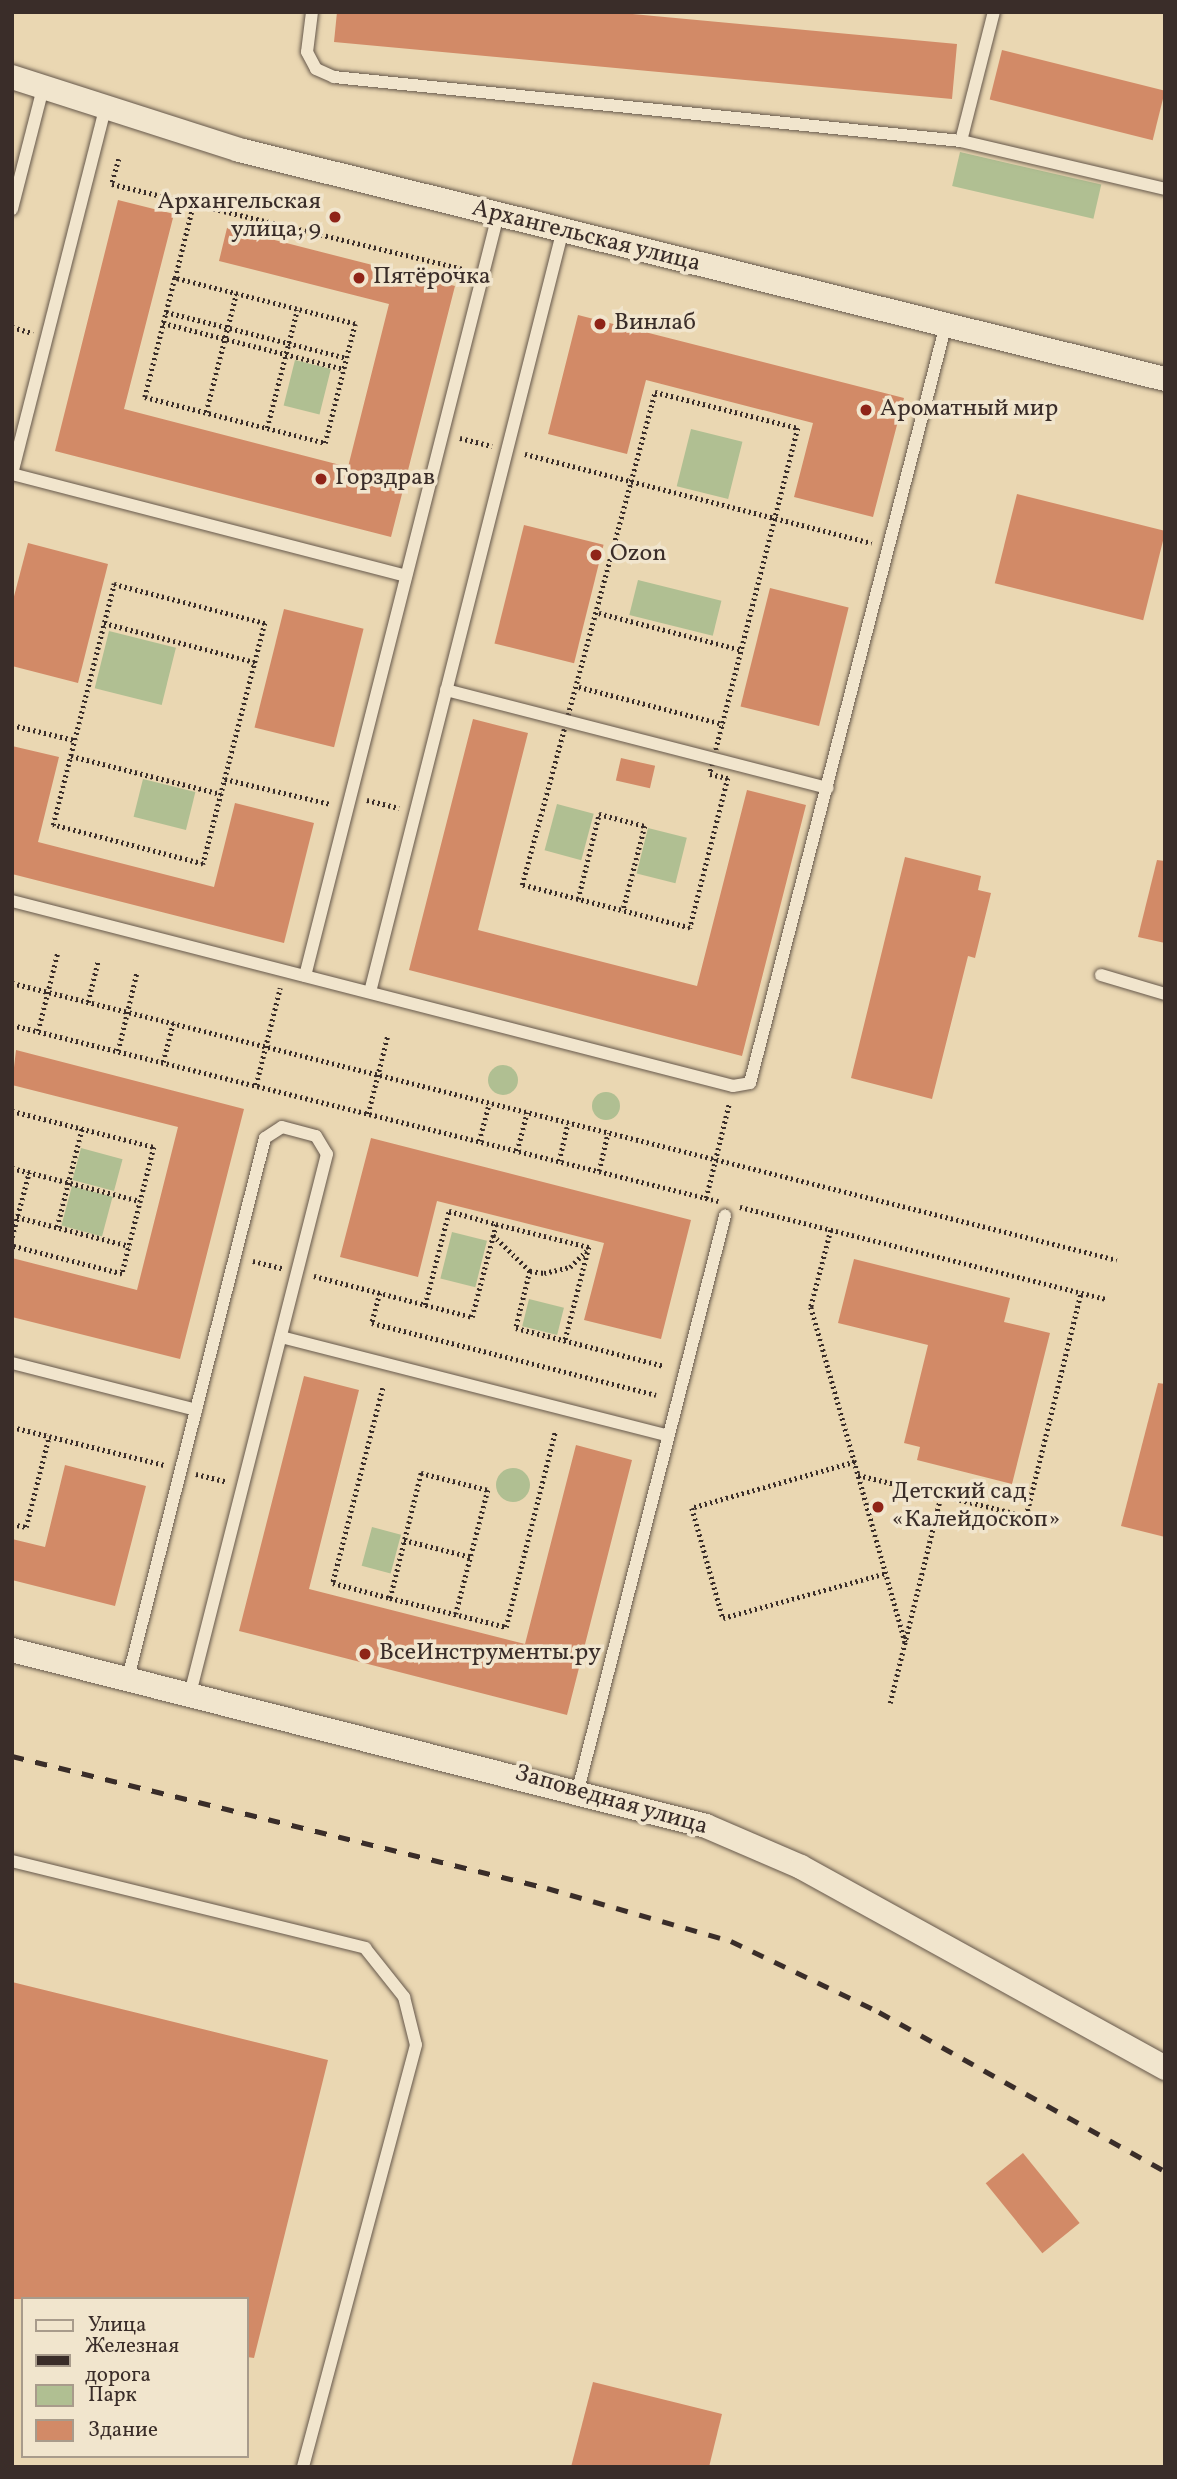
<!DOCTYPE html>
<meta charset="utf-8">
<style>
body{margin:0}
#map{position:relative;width:1177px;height:2479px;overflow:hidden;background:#ead7b2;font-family:Vollkorn,serif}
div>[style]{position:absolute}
.green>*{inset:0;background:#b0bf92;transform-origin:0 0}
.round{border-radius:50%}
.building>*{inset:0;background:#d28a67;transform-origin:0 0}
.path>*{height:4.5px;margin-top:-2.25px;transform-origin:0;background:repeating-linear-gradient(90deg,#3a2d29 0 2px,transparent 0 5.5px)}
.roads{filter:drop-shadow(0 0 2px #66584b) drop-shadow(0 0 2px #66584b)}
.lane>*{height:12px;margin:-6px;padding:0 6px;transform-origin:6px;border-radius:6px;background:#f1e5cd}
.street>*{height:24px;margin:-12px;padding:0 12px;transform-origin:12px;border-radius:12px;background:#f1e5cd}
.rail>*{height:5px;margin-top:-2.5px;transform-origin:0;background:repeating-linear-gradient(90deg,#3a2d29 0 12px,transparent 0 24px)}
.dots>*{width:19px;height:19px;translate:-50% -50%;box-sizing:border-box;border:4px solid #f1e5cd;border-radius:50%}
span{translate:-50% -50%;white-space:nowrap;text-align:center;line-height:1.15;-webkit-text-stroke:7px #f1e5cd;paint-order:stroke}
.poi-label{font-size:24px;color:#3a2d29}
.right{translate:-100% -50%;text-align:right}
.left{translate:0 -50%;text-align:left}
.street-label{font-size:24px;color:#3a2d29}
.frame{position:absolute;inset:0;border:14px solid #3a2d29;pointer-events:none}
.legend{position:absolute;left:21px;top:2297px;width:228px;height:161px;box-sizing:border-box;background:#f1e5cd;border:2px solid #a89b8b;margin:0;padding:9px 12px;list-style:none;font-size:21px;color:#3a2d29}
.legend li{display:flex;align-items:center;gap:14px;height:35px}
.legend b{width:35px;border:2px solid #a89b8b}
</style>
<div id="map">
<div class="green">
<div style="left:960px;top:152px;width:145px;height:35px;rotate:13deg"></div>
<div style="left:295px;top:360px;width:37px;height:47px;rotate:14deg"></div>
<div style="left:691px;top:429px;width:53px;height:59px;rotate:14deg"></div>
<div style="left:638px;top:580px;width:86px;height:36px;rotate:14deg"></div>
<div style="left:109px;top:631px;width:69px;height:59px;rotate:14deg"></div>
<div style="left:143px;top:779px;width:54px;height:39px;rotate:14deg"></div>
<div style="left:557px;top:804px;width:38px;height:48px;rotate:15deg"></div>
<div style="left:648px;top:828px;width:40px;height:47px;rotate:14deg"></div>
<div class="round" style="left:488px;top:1065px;width:30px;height:30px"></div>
<div class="round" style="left:592px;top:1092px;width:28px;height:28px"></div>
<div style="left:81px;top:1148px;width:43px;height:33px;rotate:15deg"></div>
<div style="left:72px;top:1186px;width:42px;height:41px;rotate:15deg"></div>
<div style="left:452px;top:1232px;width:36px;height:48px;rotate:14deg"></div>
<div style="left:529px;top:1299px;width:36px;height:28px;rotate:14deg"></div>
<div class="round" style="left:496px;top:1468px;width:34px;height:34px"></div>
<div style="left:372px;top:1527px;width:30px;height:40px;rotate:15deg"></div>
</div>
<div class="building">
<div style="clip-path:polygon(337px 12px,611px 12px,957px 44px,952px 99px,334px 42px)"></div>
<div style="left:1002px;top:50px;width:168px;height:51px;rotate:14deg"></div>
<div style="clip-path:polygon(118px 200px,174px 214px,124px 409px,348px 467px,389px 304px,219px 261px,227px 228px,455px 286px,391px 537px,55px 451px)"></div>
<div style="clip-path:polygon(578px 315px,904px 398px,873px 517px,794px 497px,813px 423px,646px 380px,627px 454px,548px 434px)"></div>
<div style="left:1017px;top:494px;width:153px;height:92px;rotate:14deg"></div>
<div style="left:524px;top:525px;width:82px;height:122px;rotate:14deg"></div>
<div style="clip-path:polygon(28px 543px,108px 564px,78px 683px,12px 666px,12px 604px)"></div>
<div style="left:770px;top:588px;width:81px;height:122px;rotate:14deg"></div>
<div style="left:284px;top:609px;width:82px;height:122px;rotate:14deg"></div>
<div style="clip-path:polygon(473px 719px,528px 733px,478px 930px,697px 986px,747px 790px,806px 805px,742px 1056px,409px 970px)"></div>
<div style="clip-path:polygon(12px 746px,59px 757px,38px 842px,214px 887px,235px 803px,314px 823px,284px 943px,12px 874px)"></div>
<div style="left:621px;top:758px;width:35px;height:23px;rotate:13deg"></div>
<div style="clip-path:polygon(905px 857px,981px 876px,978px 890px,991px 893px,975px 958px,968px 956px,932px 1099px,851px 1078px)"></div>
<div style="clip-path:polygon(1157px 860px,1165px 861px,1165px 943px,1138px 937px)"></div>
<div style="clip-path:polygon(16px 1050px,244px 1109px,180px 1359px,12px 1317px,12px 1258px,137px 1290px,178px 1127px,12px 1085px)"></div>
<div style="clip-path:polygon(371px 1138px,691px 1220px,661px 1339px,584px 1320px,604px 1243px,437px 1201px,418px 1277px,340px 1257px)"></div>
<div style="clip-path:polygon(854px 1259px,1010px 1298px,1004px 1322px,1050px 1333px,1012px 1484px,917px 1460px,920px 1447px,904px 1443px,928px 1345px,838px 1323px)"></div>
<div style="clip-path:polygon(304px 1376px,359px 1390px,309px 1589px,525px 1644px,576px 1445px,632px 1460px,567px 1715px,239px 1631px)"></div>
<div style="clip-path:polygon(1158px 1383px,1165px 1384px,1165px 1537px,1121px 1526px)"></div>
<div style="clip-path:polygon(65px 1465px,146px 1486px,115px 1606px,12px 1580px,12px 1539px,45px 1547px)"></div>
<div style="clip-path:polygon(12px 1982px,328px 2060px,254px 2358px,247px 2357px,247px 2299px,12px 2299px)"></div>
<div style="left:1023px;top:2153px;width:90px;height:48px;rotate:51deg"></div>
<div style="clip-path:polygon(593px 2382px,722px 2414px,709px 2467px,571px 2467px)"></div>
</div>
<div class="path">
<div style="left:119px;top:159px;width:26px;rotate:106deg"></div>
<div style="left:112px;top:184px;width:361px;rotate:13.6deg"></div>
<div style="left:175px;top:278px;width:123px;rotate:104.1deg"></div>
<div style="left:145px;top:397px;width:186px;rotate:14.3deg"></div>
<div style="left:325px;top:443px;width:123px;rotate:-75.9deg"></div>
<div style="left:355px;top:324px;width:186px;rotate:-165.7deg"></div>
<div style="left:175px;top:278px;width:75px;rotate:-76.1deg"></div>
<div style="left:166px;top:312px;width:187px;rotate:14.3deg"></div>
<div style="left:163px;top:323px;width:187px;rotate:14.3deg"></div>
<div style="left:12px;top:327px;width:22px;rotate:16deg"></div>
<div style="left:655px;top:392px;width:147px;rotate:14.1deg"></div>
<div style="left:798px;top:428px;width:357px;rotate:104.3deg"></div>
<div style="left:710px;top:774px;width:18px;rotate:13deg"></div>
<div style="left:728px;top:778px;width:155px;rotate:104.2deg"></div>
<div style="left:690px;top:928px;width:173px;rotate:-165.6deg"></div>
<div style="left:522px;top:885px;width:511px;rotate:-74.9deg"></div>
<div style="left:206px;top:412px;width:122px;rotate:-75.7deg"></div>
<div style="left:267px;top:428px;width:122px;rotate:-75.7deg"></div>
<div style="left:460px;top:438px;width:33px;rotate:14deg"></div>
<div style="left:525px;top:454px;width:358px;rotate:14.4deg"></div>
<div style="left:114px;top:584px;width:156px;rotate:14.5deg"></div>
<div style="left:265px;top:623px;width:249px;rotate:104.4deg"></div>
<div style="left:203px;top:864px;width:155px;rotate:-165.4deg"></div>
<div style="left:53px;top:825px;width:249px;rotate:-75.8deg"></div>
<div style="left:599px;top:613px;width:148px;rotate:14.5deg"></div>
<div style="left:104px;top:623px;width:156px;rotate:14.5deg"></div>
<div style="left:579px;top:687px;width:149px;rotate:14.4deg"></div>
<div style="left:12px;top:725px;width:64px;rotate:13.6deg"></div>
<div style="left:71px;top:756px;width:155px;rotate:14.2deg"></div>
<div style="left:225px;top:779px;width:109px;rotate:13.3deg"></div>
<div style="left:367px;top:800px;width:33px;rotate:14deg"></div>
<div style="left:578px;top:899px;width:88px;rotate:-76.1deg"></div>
<div style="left:599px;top:814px;width:48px;rotate:14.6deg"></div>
<div style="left:645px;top:826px;width:88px;rotate:104.5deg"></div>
<div style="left:12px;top:983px;width:1139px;rotate:14.07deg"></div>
<div style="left:88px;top:1002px;width:42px;rotate:-76.3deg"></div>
<div style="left:12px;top:1025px;width:728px;rotate:14deg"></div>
<div style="left:38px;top:1031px;width:82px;rotate:-76deg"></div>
<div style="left:118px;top:1051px;width:82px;rotate:-76.6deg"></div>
<div style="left:163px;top:1062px;width:40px;rotate:-75.6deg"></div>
<div style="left:256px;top:1085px;width:100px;rotate:-76.1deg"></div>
<div style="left:12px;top:1111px;width:146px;rotate:14.2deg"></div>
<div style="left:154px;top:1147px;width:131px;rotate:104.1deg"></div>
<div style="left:122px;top:1274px;width:114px;rotate:-165.7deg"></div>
<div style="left:368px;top:1114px;width:82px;rotate:-76deg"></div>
<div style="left:479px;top:1141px;width:39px;rotate:-75deg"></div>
<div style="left:517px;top:1151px;width:40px;rotate:-75.6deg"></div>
<div style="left:559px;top:1161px;width:39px;rotate:-77deg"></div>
<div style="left:12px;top:1168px;width:132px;rotate:14.5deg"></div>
<div style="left:599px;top:1171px;width:39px;rotate:-77deg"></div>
<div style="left:706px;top:1198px;width:97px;rotate:-76.3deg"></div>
<div style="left:740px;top:1207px;width:378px;rotate:14.1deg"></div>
<div style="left:17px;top:1217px;width:116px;rotate:14.5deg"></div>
<div style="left:57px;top:1227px;width:102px;rotate:-75.8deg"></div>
<div style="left:831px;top:1230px;width:80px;rotate:104.6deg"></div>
<div style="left:811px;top:1307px;width:348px;rotate:74.3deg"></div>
<div style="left:493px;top:1235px;width:52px;rotate:44.2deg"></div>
<div style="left:530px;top:1271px;width:14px;rotate:8deg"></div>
<div style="left:544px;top:1273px;width:27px;rotate:-13deg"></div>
<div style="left:570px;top:1267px;width:23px;rotate:-45deg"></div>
<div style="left:12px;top:1237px;width:67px;rotate:-75.3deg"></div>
<div style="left:253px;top:1261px;width:30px;rotate:14deg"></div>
<div style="left:530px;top:1271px;width:59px;rotate:103.8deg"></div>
<div style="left:516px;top:1328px;width:153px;rotate:14.4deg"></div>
<div style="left:314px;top:1276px;width:163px;rotate:14.5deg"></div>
<div style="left:472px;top:1317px;width:96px;rotate:-75.5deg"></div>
<div style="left:380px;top:1293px;width:31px;rotate:105deg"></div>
<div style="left:372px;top:1323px;width:293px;rotate:14.2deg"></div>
<div style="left:425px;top:1305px;width:97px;rotate:-75.7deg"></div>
<div style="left:449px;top:1211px;width:49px;rotate:15.5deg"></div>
<div style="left:496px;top:1224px;width:96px;rotate:13.9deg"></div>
<div style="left:589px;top:1247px;width:97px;rotate:104.3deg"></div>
<div style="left:383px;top:1388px;width:201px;rotate:104.4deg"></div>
<div style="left:333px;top:1583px;width:59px;rotate:14.7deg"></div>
<div style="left:390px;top:1598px;width:120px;rotate:14deg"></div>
<div style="left:506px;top:1627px;width:201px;rotate:-75.9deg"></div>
<div style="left:12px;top:1427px;width:157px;rotate:14deg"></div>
<div style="left:855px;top:1462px;width:169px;rotate:164.2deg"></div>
<div style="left:692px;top:1508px;width:114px;rotate:74.3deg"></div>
<div style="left:723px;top:1618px;width:169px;rotate:-15.4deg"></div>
<div style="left:196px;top:1474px;width:30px;rotate:14deg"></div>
<div style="left:858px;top:1475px;width:173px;rotate:13.7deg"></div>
<div style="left:1026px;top:1516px;width:231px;rotate:-76.2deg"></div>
<div style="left:12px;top:1524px;width:14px;rotate:12deg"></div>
<div style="left:26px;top:1527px;width:94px;rotate:-75.8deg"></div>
<div style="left:404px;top:1540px;width:69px;rotate:14.2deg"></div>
<div style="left:390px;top:1598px;width:129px;rotate:-76.1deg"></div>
<div style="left:421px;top:1473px;width:69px;rotate:14.2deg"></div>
<div style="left:488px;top:1490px;width:128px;rotate:104.5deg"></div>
<div style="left:890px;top:1703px;width:214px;rotate:-76.2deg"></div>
</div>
<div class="roads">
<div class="lane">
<div style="left:312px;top:12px;width:40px;rotate:97.1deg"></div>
<div style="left:307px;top:52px;width:19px;rotate:62deg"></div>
<div style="left:316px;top:69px;width:20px;rotate:24deg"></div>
<div style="left:334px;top:77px;width:630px;rotate:5.83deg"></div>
<div style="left:961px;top:141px;width:133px;rotate:-75.7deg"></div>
<div style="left:961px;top:141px;width:210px;rotate:13.2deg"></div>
<div style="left:12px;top:209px;width:125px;rotate:-75.6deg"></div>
<div style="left:12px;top:474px;width:407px;rotate:14.5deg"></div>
<div style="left:12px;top:474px;width:377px;rotate:-75.7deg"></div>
<div style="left:446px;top:690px;width:394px;rotate:14.4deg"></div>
<div style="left:12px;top:901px;width:744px;rotate:14.39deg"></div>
<div style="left:733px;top:1086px;width:17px;rotate:-10deg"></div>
<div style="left:750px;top:1083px;width:784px;rotate:-75.52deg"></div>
<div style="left:1101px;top:975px;width:67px;rotate:16.5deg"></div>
<div style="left:305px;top:976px;width:785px;rotate:-75.77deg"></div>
<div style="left:370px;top:992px;width:783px;rotate:-75.8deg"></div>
<div style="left:281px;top:1337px;width:399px;rotate:14.3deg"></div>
<div style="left:12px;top:1363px;width:190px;rotate:14.3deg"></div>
<div style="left:128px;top:1678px;width:557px;rotate:-75.76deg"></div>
<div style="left:265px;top:1138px;width:20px;rotate:-33deg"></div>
<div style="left:282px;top:1127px;width:35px;rotate:15deg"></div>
<div style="left:316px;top:1136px;width:21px;rotate:59deg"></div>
<div style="left:327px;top:1154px;width:557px;rotate:104.24deg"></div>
<div style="left:578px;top:1790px;width:593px;rotate:-75.64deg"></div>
<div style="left:12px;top:1861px;width:364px;rotate:13.8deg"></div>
<div style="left:365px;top:1948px;width:63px;rotate:51.5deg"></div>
<div style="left:404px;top:1997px;width:49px;rotate:76deg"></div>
<div style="left:416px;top:2045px;width:437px;rotate:105deg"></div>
</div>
<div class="street">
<div style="left:12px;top:77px;width:238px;rotate:17.8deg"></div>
<div style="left:239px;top:150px;width:954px;rotate:13.89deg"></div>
<div style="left:12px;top:1650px;width:716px;rotate:14.23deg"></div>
<div style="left:706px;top:1826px;width:103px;rotate:23.3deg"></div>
<div style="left:801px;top:1867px;width:416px;rotate:28.9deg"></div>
</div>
</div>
<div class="rail">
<div style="left:12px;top:1756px;width:551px;rotate:13.86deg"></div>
<div style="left:547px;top:1888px;width:191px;rotate:16.1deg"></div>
<div style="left:731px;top:1941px;width:164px;rotate:25.6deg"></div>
<div style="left:879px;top:2012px;width:327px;rotate:29.1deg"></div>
</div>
<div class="dots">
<div style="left:335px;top:217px;background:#8f2418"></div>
<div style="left:359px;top:278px;background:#8f2418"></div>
<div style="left:600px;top:324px;background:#8f2418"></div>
<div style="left:866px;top:410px;background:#8f2418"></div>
<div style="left:321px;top:479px;background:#8f2418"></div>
<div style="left:596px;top:555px;background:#8f2418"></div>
<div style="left:878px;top:1507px;background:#8f2418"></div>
<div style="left:365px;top:1654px;background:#8f2418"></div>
</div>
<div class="poi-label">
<span class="right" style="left:321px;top:217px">Архангельская<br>улица, 9</span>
<span class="left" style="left:373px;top:278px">Пятёрочка</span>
<span class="left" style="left:614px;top:324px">Винлаб</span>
<span class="left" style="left:880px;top:410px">Ароматный мир</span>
<span class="left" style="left:335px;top:479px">Горздрав</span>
<span class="left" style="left:610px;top:555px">Ozon</span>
<span class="left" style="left:892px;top:1507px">Детский сад<br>«Калейдоскоп»</span>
<span class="left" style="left:379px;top:1654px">ВсеИнструменты.ру</span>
</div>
<div class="street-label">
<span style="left:586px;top:237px;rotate:14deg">Архангельская улица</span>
<span style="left:611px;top:1801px;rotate:16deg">Заповедная улица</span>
</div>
<div class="frame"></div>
<ul class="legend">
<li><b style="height:9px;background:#f1e5cd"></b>Улица</li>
<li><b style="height:9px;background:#3a2d29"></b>Железная дорога</li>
<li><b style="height:19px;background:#b0bf92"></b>Парк</li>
<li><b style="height:19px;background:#d28a67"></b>Здание</li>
</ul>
</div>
